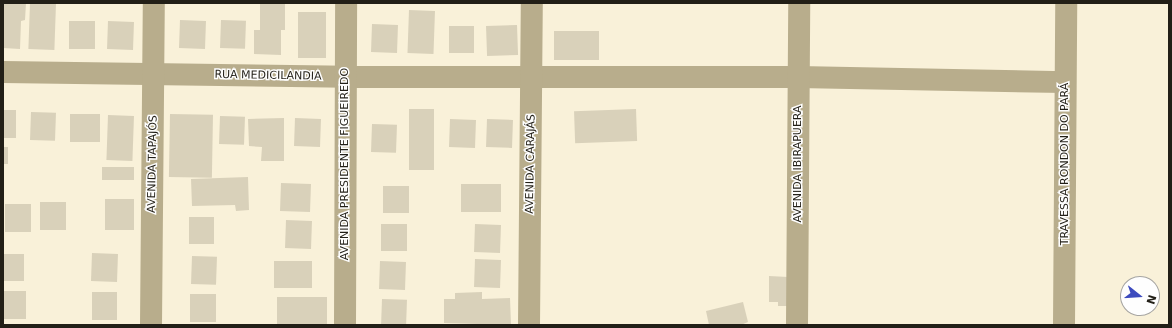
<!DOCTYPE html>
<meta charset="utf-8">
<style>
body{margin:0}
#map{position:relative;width:1172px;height:328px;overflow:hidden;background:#f9f1d9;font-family:"DejaVu Sans",sans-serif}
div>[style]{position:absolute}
.building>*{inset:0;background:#d9d1ba;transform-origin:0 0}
.minor>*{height:22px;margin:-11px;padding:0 11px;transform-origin:11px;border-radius:11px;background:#b8ad8c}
.tertiary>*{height:22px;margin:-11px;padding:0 11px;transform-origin:11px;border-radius:11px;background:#b8ad8c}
span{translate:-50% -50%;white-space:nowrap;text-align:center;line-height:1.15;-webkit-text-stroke:3px #fefefe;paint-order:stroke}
.street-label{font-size:11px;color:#221f17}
.frame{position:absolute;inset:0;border:4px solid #221f17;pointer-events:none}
.north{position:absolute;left:1120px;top:276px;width:40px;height:40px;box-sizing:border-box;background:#fefefe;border:1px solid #a6a5a2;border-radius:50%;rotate:107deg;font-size:11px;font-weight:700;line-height:16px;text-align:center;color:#221f17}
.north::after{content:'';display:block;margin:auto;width:14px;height:18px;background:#3d4bbe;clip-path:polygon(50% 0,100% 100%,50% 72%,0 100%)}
</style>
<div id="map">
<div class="building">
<div style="clip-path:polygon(3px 3px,26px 3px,25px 20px,21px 21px,20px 49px,3px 48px)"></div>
<div style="left:30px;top:3px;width:26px;height:46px;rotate:2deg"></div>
<div style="clip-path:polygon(260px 3px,285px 3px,285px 30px,281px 30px,281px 55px,254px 54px,254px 30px,260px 30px)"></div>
<div style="left:409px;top:10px;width:26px;height:43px;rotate:2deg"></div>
<div style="left:298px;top:12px;width:28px;height:46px"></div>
<div style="left:180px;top:20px;width:26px;height:28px;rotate:2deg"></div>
<div style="left:221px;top:20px;width:25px;height:28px;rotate:2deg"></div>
<div style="left:69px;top:21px;width:26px;height:28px"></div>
<div style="left:108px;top:21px;width:26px;height:28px;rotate:2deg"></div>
<div style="left:372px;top:24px;width:26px;height:28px;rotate:2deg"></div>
<div style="left:517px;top:25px;width:30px;height:31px;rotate:88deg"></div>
<div style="left:449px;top:26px;width:25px;height:27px"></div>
<div style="left:599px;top:31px;width:29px;height:45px;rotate:90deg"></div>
<div style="left:409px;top:109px;width:25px;height:61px"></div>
<div style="left:636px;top:109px;width:32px;height:62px;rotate:88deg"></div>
<div style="left:3px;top:110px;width:13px;height:28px"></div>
<div style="left:31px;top:112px;width:25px;height:28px;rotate:2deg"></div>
<div style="left:70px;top:114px;width:30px;height:28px"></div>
<div style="left:170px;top:114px;width:43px;height:63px;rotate:1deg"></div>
<div style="left:108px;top:115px;width:26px;height:45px;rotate:2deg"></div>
<div style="left:220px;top:116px;width:25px;height:28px;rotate:2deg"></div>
<div style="clip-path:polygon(284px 118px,284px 161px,261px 161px,262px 147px,249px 146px,248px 119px)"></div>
<div style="left:295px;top:118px;width:26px;height:28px;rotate:2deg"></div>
<div style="left:450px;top:119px;width:26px;height:28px;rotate:2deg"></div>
<div style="left:487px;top:119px;width:26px;height:28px;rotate:2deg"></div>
<div style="left:372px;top:124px;width:25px;height:28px;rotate:2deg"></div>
<div style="left:8px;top:147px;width:17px;height:5px;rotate:90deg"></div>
<div style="left:102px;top:167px;width:32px;height:13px"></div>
<div style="clip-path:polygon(248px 177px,249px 210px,236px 211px,235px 205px,192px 206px,191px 179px)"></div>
<div style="left:281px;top:183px;width:30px;height:28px;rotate:2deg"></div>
<div style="left:461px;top:184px;width:40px;height:28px"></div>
<div style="left:383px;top:186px;width:26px;height:27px"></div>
<div style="left:105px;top:199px;width:29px;height:31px"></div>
<div style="left:40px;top:202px;width:26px;height:28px"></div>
<div style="left:5px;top:204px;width:26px;height:28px"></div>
<div style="left:189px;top:217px;width:25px;height:27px"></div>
<div style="left:286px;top:220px;width:26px;height:28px;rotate:2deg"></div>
<div style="left:381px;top:224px;width:26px;height:27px"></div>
<div style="left:475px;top:224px;width:26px;height:28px;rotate:2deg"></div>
<div style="left:92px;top:253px;width:26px;height:28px;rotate:2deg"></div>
<div style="left:3px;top:254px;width:21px;height:27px"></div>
<div style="left:192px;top:256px;width:25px;height:28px;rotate:2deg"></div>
<div style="left:475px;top:259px;width:26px;height:28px;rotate:2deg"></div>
<div style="left:274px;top:261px;width:38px;height:27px"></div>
<div style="left:380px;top:261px;width:26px;height:28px;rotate:2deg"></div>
<div style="clip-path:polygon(769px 276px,788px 277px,787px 306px,778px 306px,778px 302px,769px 302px)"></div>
<div style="left:3px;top:291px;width:23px;height:28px"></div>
<div style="left:92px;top:292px;width:25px;height:28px"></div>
<div style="clip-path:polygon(482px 292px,482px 299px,510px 298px,511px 325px,444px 323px,444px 299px,455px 299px,455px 293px)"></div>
<div style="left:190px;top:294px;width:26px;height:28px"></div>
<div style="left:277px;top:297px;width:50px;height:27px"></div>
<div style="left:382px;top:299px;width:25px;height:26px;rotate:2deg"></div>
<div style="clip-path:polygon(743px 302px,748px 322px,741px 325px,709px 325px,706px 311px)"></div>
</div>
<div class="minor">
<div style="left:3px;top:72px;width:343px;rotate:0.8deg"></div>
<div style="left:346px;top:77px;width:452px"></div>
<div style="left:798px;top:77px;width:267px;rotate:1.1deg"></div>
<div style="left:151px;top:325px;width:322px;rotate:-89.5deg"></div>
<div style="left:345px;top:325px;width:322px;rotate:-89.8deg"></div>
<div style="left:797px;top:325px;width:322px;rotate:-89.6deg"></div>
<div style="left:1064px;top:325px;width:322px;rotate:-89.6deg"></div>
</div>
<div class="tertiary">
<div style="left:529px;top:325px;width:322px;rotate:-89.5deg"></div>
</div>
<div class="street-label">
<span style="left:268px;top:76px;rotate:1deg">RUA MEDICILANDIA</span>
<span style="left:153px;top:164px;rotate:-89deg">AVENIDA TAPAJÓS</span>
<span style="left:345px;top:164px;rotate:-90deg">AVENIDA PRESIDENTE FIGUEIREDO</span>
<span style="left:531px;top:164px;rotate:-89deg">AVENIDA CARAJÁS</span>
<span style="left:798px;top:164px;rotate:-90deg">AVENIDA IBIRAPUERA</span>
<span style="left:1065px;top:164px;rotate:-90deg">TRAVESSA RONDON DO PARÁ</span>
</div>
<div class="frame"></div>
<div class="north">N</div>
</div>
